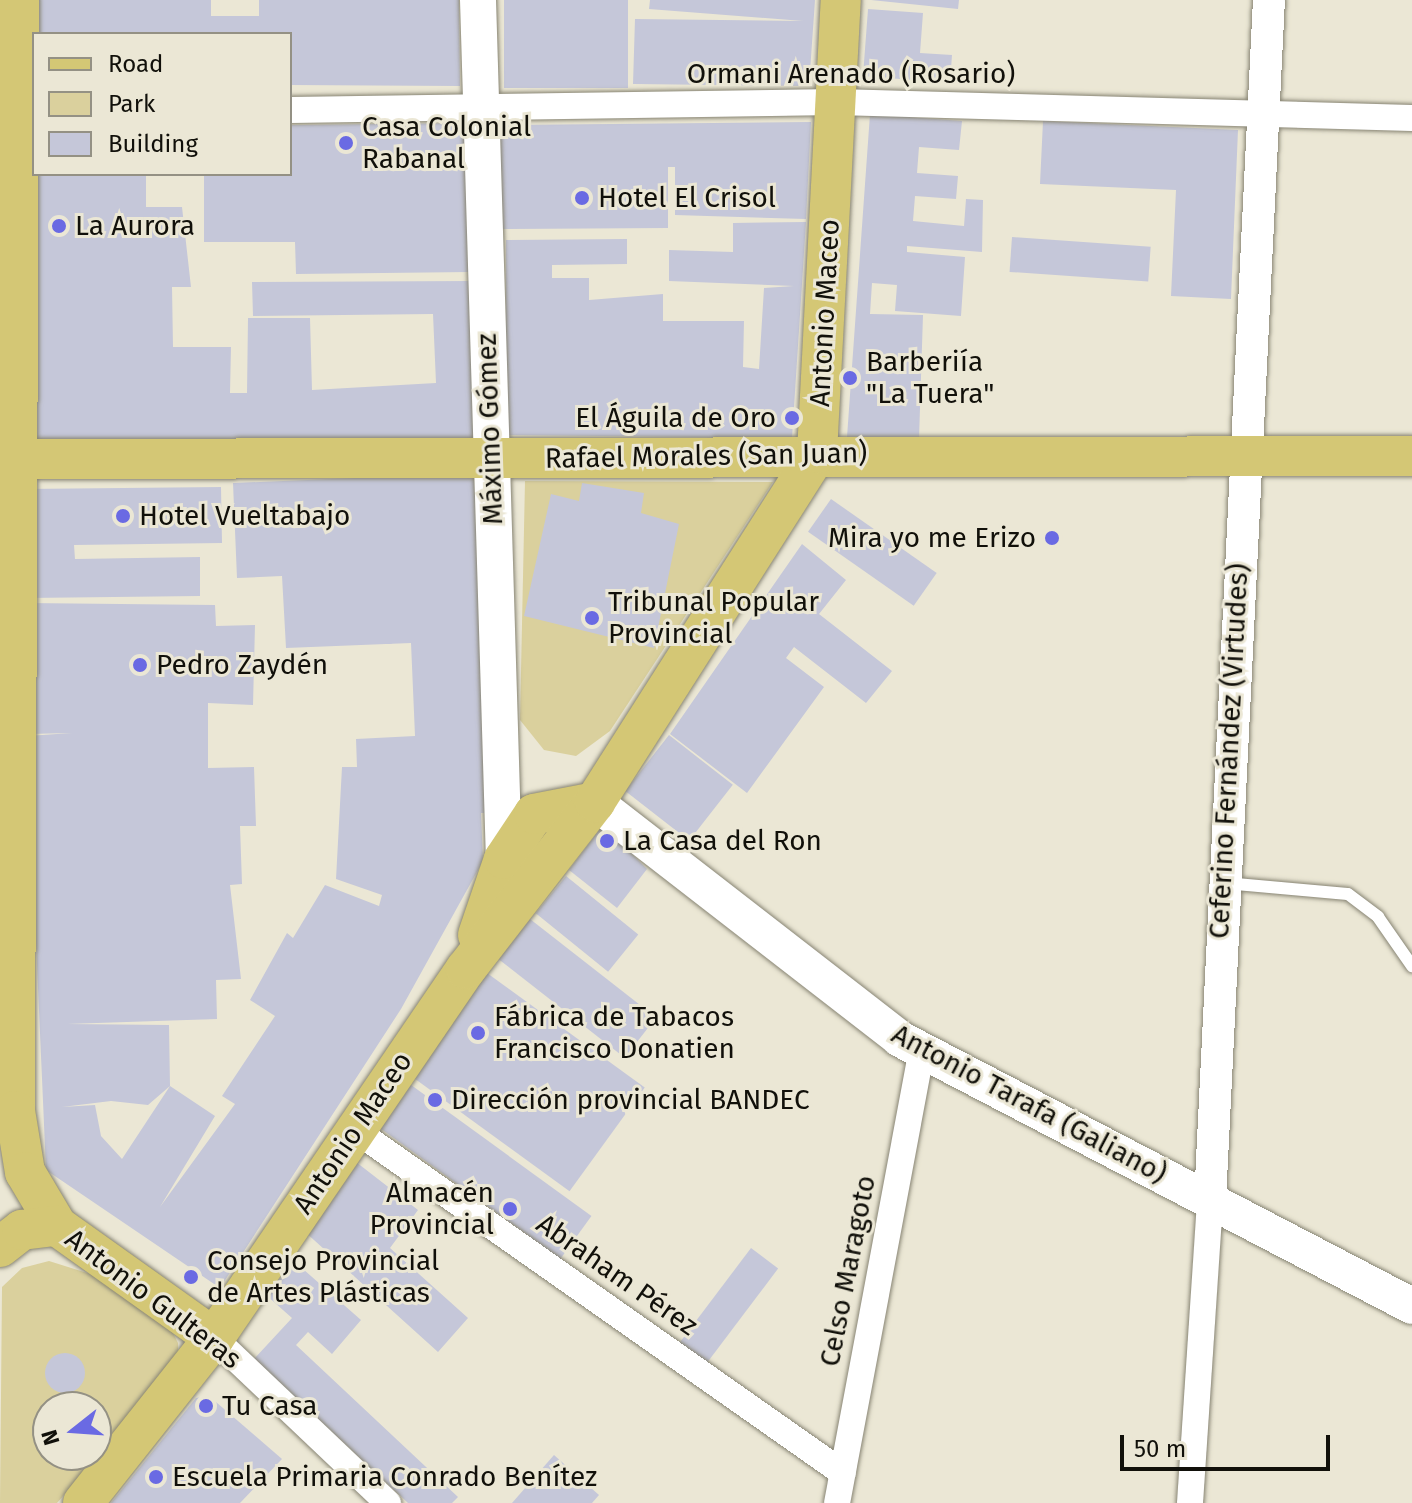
<!DOCTYPE html>
<meta charset="utf-8">
<style>
body{margin:0}
#map{position:relative;width:1412px;height:1503px;overflow:hidden;background:#ebe7d5;font-family:"Fira Sans",sans-serif}
div>[style]{position:absolute}
.green>*{inset:0;background:#dad09d}
.building>*{inset:0;background:#c5c7d9;transform-origin:0 0}
.round{border-radius:50%}
.roads{filter:drop-shadow(0 0 2px #878473) drop-shadow(0 0 2px #878473)}
.service>*{height:12px;margin:-6px;padding:0 6px;transform-origin:6px;border-radius:6px;background:#fff}
.minor>*{height:26px;margin:-13px;padding:0 13px;transform-origin:13px;border-radius:13px;background:#fff}
.tertiary>*{height:32px;margin:-16px;padding:0 16px;transform-origin:16px;border-radius:16px;background:#fff}
.secondary>*{height:36px;margin:-18px;padding:0 18px;transform-origin:18px;border-radius:18px;background:#fff}
.primary>*{height:40px;margin:-20px;padding:0 20px;transform-origin:20px;border-radius:20px;background:#d4c775}
.dots>*{width:22px;height:22px;translate:-50% -50%;box-sizing:border-box;border:4px solid #ebe7d5;border-radius:50%}
span{translate:-50% -50%;white-space:nowrap;text-align:center;line-height:1.15;-webkit-text-stroke:6px #ebe7d5;paint-order:stroke}
.street-label{font-size:28px;color:#11100a}
.poi-label{font-size:28px;color:#11100a}
.left{translate:0 -50%;text-align:left}
.right{translate:-100% -50%;text-align:right}
.legend{position:absolute;left:32px;top:32px;width:260px;height:144px;box-sizing:border-box;background:#ebe7d5;border:2px solid #949184;margin:0;padding:10px 14px;list-style:none;font-size:24px;color:#11100a}
.legend li{display:flex;align-items:center;gap:16px;height:40px}
.legend b{width:40px;border:2px solid #949184}
.north{position:absolute;left:32px;top:1391px;width:80px;height:80px;box-sizing:border-box;background:#ebe7d5;border:2px solid #949184;border-radius:50%;rotate:253deg;font-size:22px;font-weight:700;line-height:32px;text-align:center;color:#11100a}
.north::after{content:'';display:block;margin:auto;width:28px;height:36px;background:#6a6ae3;clip-path:polygon(50% 0,100% 100%,50% 72%,0 100%)}
.scale{position:absolute;left:1120px;top:1435px;width:210px;height:36px;box-sizing:border-box;border:4px solid #11100a;border-top:0;padding-left:10px;font-size:24px;line-height:28px;white-space:nowrap;color:#11100a;-webkit-text-stroke:6px #ebe7d5;paint-order:stroke}
</style>
<div id="map">
<div class="green">
<div style="clip-path:polygon(525px 481px,773px 482px,610px 731px,576px 756px,544px 750px,520px 720px)"></div>
<div style="clip-path:polygon(evenodd,49px 1261px,103px 1278px,167px 1321px,178px 1343px,178px 1363px,57px 1503px,0 1503px,2px 1287px,22px 1268px,49px 1261px,48px 1407px,96px 1407px,96px 1455px,48px 1455px,48px 1407px)"></div>
</div>
<div class="building">
<div style="clip-path:polygon(39px 0,211px 0,211px 16px,259px 16px,259px 0,459px 0,460px 86px,290px 85px,290px 34px,39px 34px)"></div>
<div style="left:504px;top:0;width:124px;height:88px"></div>
<div style="clip-path:polygon(650px 0,815px 0,809px 86px,633px 84px,635px 19px,803px 21px,649px 9px)"></div>
<div style="clip-path:polygon(871px 0,959px 0,958px 9px)"></div>
<div style="clip-path:polygon(868px 9px,923px 13px,920px 53px,952px 55px,950px 83px,863px 76px)"></div>
<div style="clip-path:polygon(870px 114px,962px 121px,959px 150px,919px 147px,917px 173px,958px 176px,956px 199px,915px 196px,913px 221px,964px 226px,966px 199px,983px 200px,982px 252px,907px 246px,907px 252px,965px 257px,961px 316px,895px 311px,897px 285px,872px 283px,870px 314px,923px 315px,919px 439px,847px 437px)"></div>
<div style="clip-path:polygon(1043px 121px,1238px 130px,1231px 299px,1171px 296px,1176px 190px,1040px 184px)"></div>
<div style="clip-path:polygon(811px 122px,806px 219px,675px 215px,675px 167px,668px 167px,668px 228px,496px 229px,495px 125px)"></div>
<div style="clip-path:polygon(469px 123px,470px 272px,296px 274px,295px 242px,204px 242px,204px 174px,290px 174px,290px 125px)"></div>
<div style="clip-path:polygon(34px 174px,146px 174px,146px 207px,182px 207px,191px 287px,172px 287px,173px 347px,231px 347px,230px 393px,247px 393px,248px 318px,310px 318px,312px 390px,436px 383px,433px 314px,253px 316px,252px 282px,474px 281px,481px 440px,34px 447px)"></div>
<div style="clip-path:polygon(806px 222px,792px 438px,505px 435px,506px 240px,627px 239px,627px 264px,552px 265px,552px 278px,589px 278px,589px 300px,663px 294px,663px 321px,744px 321px,743px 367px,759px 369px,764px 288px,794px 286px,669px 281px,669px 250px,733px 252px,733px 223px)"></div>
<div style="left:1012px;top:237px;width:139px;height:35px;rotate:4deg"></div>
<div style="clip-path:polygon(evenodd,474px 473px,487px 813px,481px 813px,483px 861px,401px 1009px,220px 1288px,46px 1170px,27px 736px,72px 733px,28px 734px,26px 603px,215px 605px,216px 626px,255px 625px,253px 705px,208px 703px,208px 768px,254px 767px,256px 826px,240px 826px,242px 884px,230px 885px,241px 979px,216px 980px,217px 1019px,67px 1024px,169px 1025px,170px 1086px,215px 1116px,160px 1207px,235px 1104px,222px 1096px,275px 1016px,250px 1000px,287px 933px,293px 938px,325px 885px,379px 906px,382px 895px,336px 879px,342px 767px,357px 767px,356px 739px,415px 736px,411px 643px,286px 648px,282px 576px,237px 578px,233px 483px,474px 473px,170px 1086px,122px 1159px,101px 1136px,95px 1105px,62px 1107px,111px 1101px,148px 1105px,170px 1086px)"></div>
<div style="clip-path:polygon(582px 483px,644px 493px,641px 513px,679px 524px,654px 648px,524px 616px,551px 494px,579px 501px)"></div>
<div style="clip-path:polygon(221px 487px,222px 543px,74px 545px,75px 559px,200px 557px,200px 596px,27px 598px,25px 489px)"></div>
<div style="left:831px;top:499px;width:129px;height:40px;rotate:35deg"></div>
<div style="clip-path:polygon(802px 544px,846px 580px,819px 614px,892px 671px,866px 703px,794px 647px,786px 658px,824px 687px,747px 793px,670px 734px)"></div>
<div style="left:669px;top:735px;width:81px;height:71px;rotate:38deg"></div>
<div style="clip-path:polygon(603px 825px,647px 869px,617px 908px,569px 870px)"></div>
<div style="left:566px;top:876px;width:93px;height:48px;rotate:39deg"></div>
<div style="left:530px;top:919px;width:160px;height:51px;rotate:38deg"></div>
<div style="left:487px;top:973px;width:195px;height:128px;rotate:36deg"></div>
<div style="left:407px;top:1082px;width:228px;height:53px;rotate:36deg"></div>
<div style="clip-path:polygon(356px 1162px,418px 1210px,390px 1248px,468px 1318px,438px 1352px,304px 1231px)"></div>
<div style="left:751px;top:1248px;width:34px;height:120px;rotate:37deg"></div>
<div style="clip-path:polygon(295px 1262px,361px 1320px,332px 1354px,308px 1332px,296px 1345px,458px 1497px,452px 1503px,408px 1503px,254px 1359px,292px 1318px,266px 1295px)"></div>
<div class="round" style="left:45px;top:1353px;width:40px;height:40px"></div>
<div style="clip-path:polygon(209px 1396px,282px 1459px,240px 1503px,111px 1503px,196px 1398px)"></div>
<div style="clip-path:polygon(554px 1455px,599px 1495px,592px 1503px,512px 1503px)"></div>
</div>
<div class="roads">
<div class="service">
<div style="left:1225px;top:883px;width:123px;rotate:5.1deg"></div>
<div style="left:1348px;top:894px;width:38px;rotate:37deg"></div>
<div style="left:1378px;top:917px;width:60px;rotate:55.2deg"></div>
</div>
<div class="minor">
<div style="left:290px;top:110px;width:547px;rotate:-0.84deg"></div>
<div style="left:837px;top:102px;width:575px;rotate:1.59deg"></div>
<div style="left:355px;top:1130px;width:596px;rotate:35.1deg"></div>
<div style="left:214px;top:1338px;width:240px;rotate:43.5deg"></div>
<div style="left:837px;top:1503px;width:461px;rotate:-79.4deg"></div>
<div style="left:1190px;top:1503px;width:303px;rotate:-86.2deg"></div>
</div>
<div class="tertiary">
<div style="left:1210px;top:1201px;width:1202px;rotate:-87.19deg"></div>
</div>
<div class="secondary">
<div style="left:478px;top:0;width:859px;rotate:88.27deg"></div>
<div style="left:595px;top:802px;width:386px;rotate:37.8deg"></div>
<div style="left:900px;top:1039px;width:577px;rotate:27.54deg"></div>
</div>
<div class="primary">
<div style="left:19px;top:0;width:1111px;rotate:90.21deg"></div>
<div style="left:15px;top:1111px;width:62px;rotate:80.7deg"></div>
<div style="left:25px;top:1172px;width:63px;rotate:59.3deg"></div>
<div style="left:57px;top:1226px;width:193px;rotate:35.5deg"></div>
<div style="left:0;top:459px;width:1412px;rotate:-0.12deg"></div>
<div style="left:478px;top:935px;width:80px;rotate:-71.1deg"></div>
<div style="left:504px;top:859px;width:54px;rotate:-56.3deg"></div>
<div style="left:534px;top:814px;width:62px;rotate:-11.1deg"></div>
<div style="left:0;top:1247px;width:28px;rotate:-38deg"></div>
<div style="left:22px;top:1230px;width:35px;rotate:-7deg"></div>
<div style="left:83px;top:1503px;width:211px;rotate:-51.6deg"></div>
<div style="left:214px;top:1338px;width:447px;rotate:-55.7deg"></div>
<div style="left:466px;top:969px;width:211px;rotate:-52.3deg"></div>
<div style="left:595px;top:802px;width:414px;rotate:-57.5deg"></div>
<div style="left:817px;top:453px;width:454px;rotate:-87deg"></div>
</div>
</div>
<div class="dots">
<div style="left:346px;top:143px;background:#6a6ae3"></div>
<div style="left:582px;top:198px;background:#6a6ae3"></div>
<div style="left:59px;top:226px;background:#6a6ae3"></div>
<div style="left:850px;top:378px;background:#6a6ae3"></div>
<div style="left:792px;top:418px;background:#6a6ae3"></div>
<div style="left:123px;top:516px;background:#6a6ae3"></div>
<div style="left:1052px;top:538px;background:#6a6ae3"></div>
<div style="left:592px;top:618px;background:#6a6ae3"></div>
<div style="left:140px;top:665px;background:#6a6ae3"></div>
<div style="left:607px;top:841px;background:#6a6ae3"></div>
<div style="left:478px;top:1033px;background:#6a6ae3"></div>
<div style="left:435px;top:1100px;background:#6a6ae3"></div>
<div style="left:510px;top:1209px;background:#6a6ae3"></div>
<div style="left:191px;top:1277px;background:#6a6ae3"></div>
<div style="left:206px;top:1406px;background:#6a6ae3"></div>
<div style="left:156px;top:1477px;background:#6a6ae3"></div>
</div>
<div class="street-label">
<span style="left:851px;top:74px">Ormani Arenado (Rosario)</span>
<span style="left:825px;top:313px;rotate:-87deg">Antonio Maceo</span>
<span style="left:490px;top:429px;rotate:-92deg">Máximo Gómez</span>
<span style="left:706px;top:456px;rotate:-1deg">Rafael Morales (San Juan)</span>
<span style="left:1229px;top:751px;rotate:-87deg">Ceferino Fernández (Virtudes)</span>
<span style="left:1029px;top:1104px;rotate:28deg">Antonio Tarafa (Galiano)</span>
<span style="left:353px;top:1133px;rotate:-56deg">Antonio Maceo</span>
<span style="left:848px;top:1271px;rotate:-79deg">Celso Maragoto</span>
<span style="left:617px;top:1275px;rotate:35deg">Abraham Pérez</span>
<span style="left:153px;top:1299px;rotate:37deg">Antonio Gulteras</span>
</div>
<div class="poi-label">
<span class="left" style="left:362px;top:143px">Casa Colonial<br>Rabanal</span>
<span class="left" style="left:598px;top:198px">Hotel El Crisol</span>
<span class="left" style="left:75px;top:226px">La Aurora</span>
<span class="left" style="left:866px;top:378px">Barberiía<br>"La Tuera"</span>
<span class="right" style="left:776px;top:418px">El Águila de Oro</span>
<span class="left" style="left:139px;top:516px">Hotel Vueltabajo</span>
<span class="right" style="left:1036px;top:538px">Mira yo me Erizo</span>
<span class="left" style="left:608px;top:618px">Tribunal Popular<br>Provincial</span>
<span class="left" style="left:156px;top:665px">Pedro Zaydén</span>
<span class="left" style="left:623px;top:841px">La Casa del Ron</span>
<span class="left" style="left:494px;top:1033px">Fábrica de Tabacos<br>Francisco Donatien</span>
<span class="left" style="left:451px;top:1100px">Dirección provincial BANDEC</span>
<span class="right" style="left:494px;top:1209px">Almacén<br>Provincial</span>
<span class="left" style="left:207px;top:1277px">Consejo Provincial<br>de Artes Plásticas</span>
<span class="left" style="left:222px;top:1406px">Tu Casa</span>
<span class="left" style="left:172px;top:1477px">Escuela Primaria Conrado Benítez</span>
</div>
<ul class="legend">
<li><b style="height:10px;background:#d4c775"></b>Road</li>
<li><b style="height:22px;background:#dad09d"></b>Park</li>
<li><b style="height:22px;background:#c5c7d9"></b>Building</li>
</ul>
<div class="north">N</div>
<div class="scale">50 m</div>
</div>
